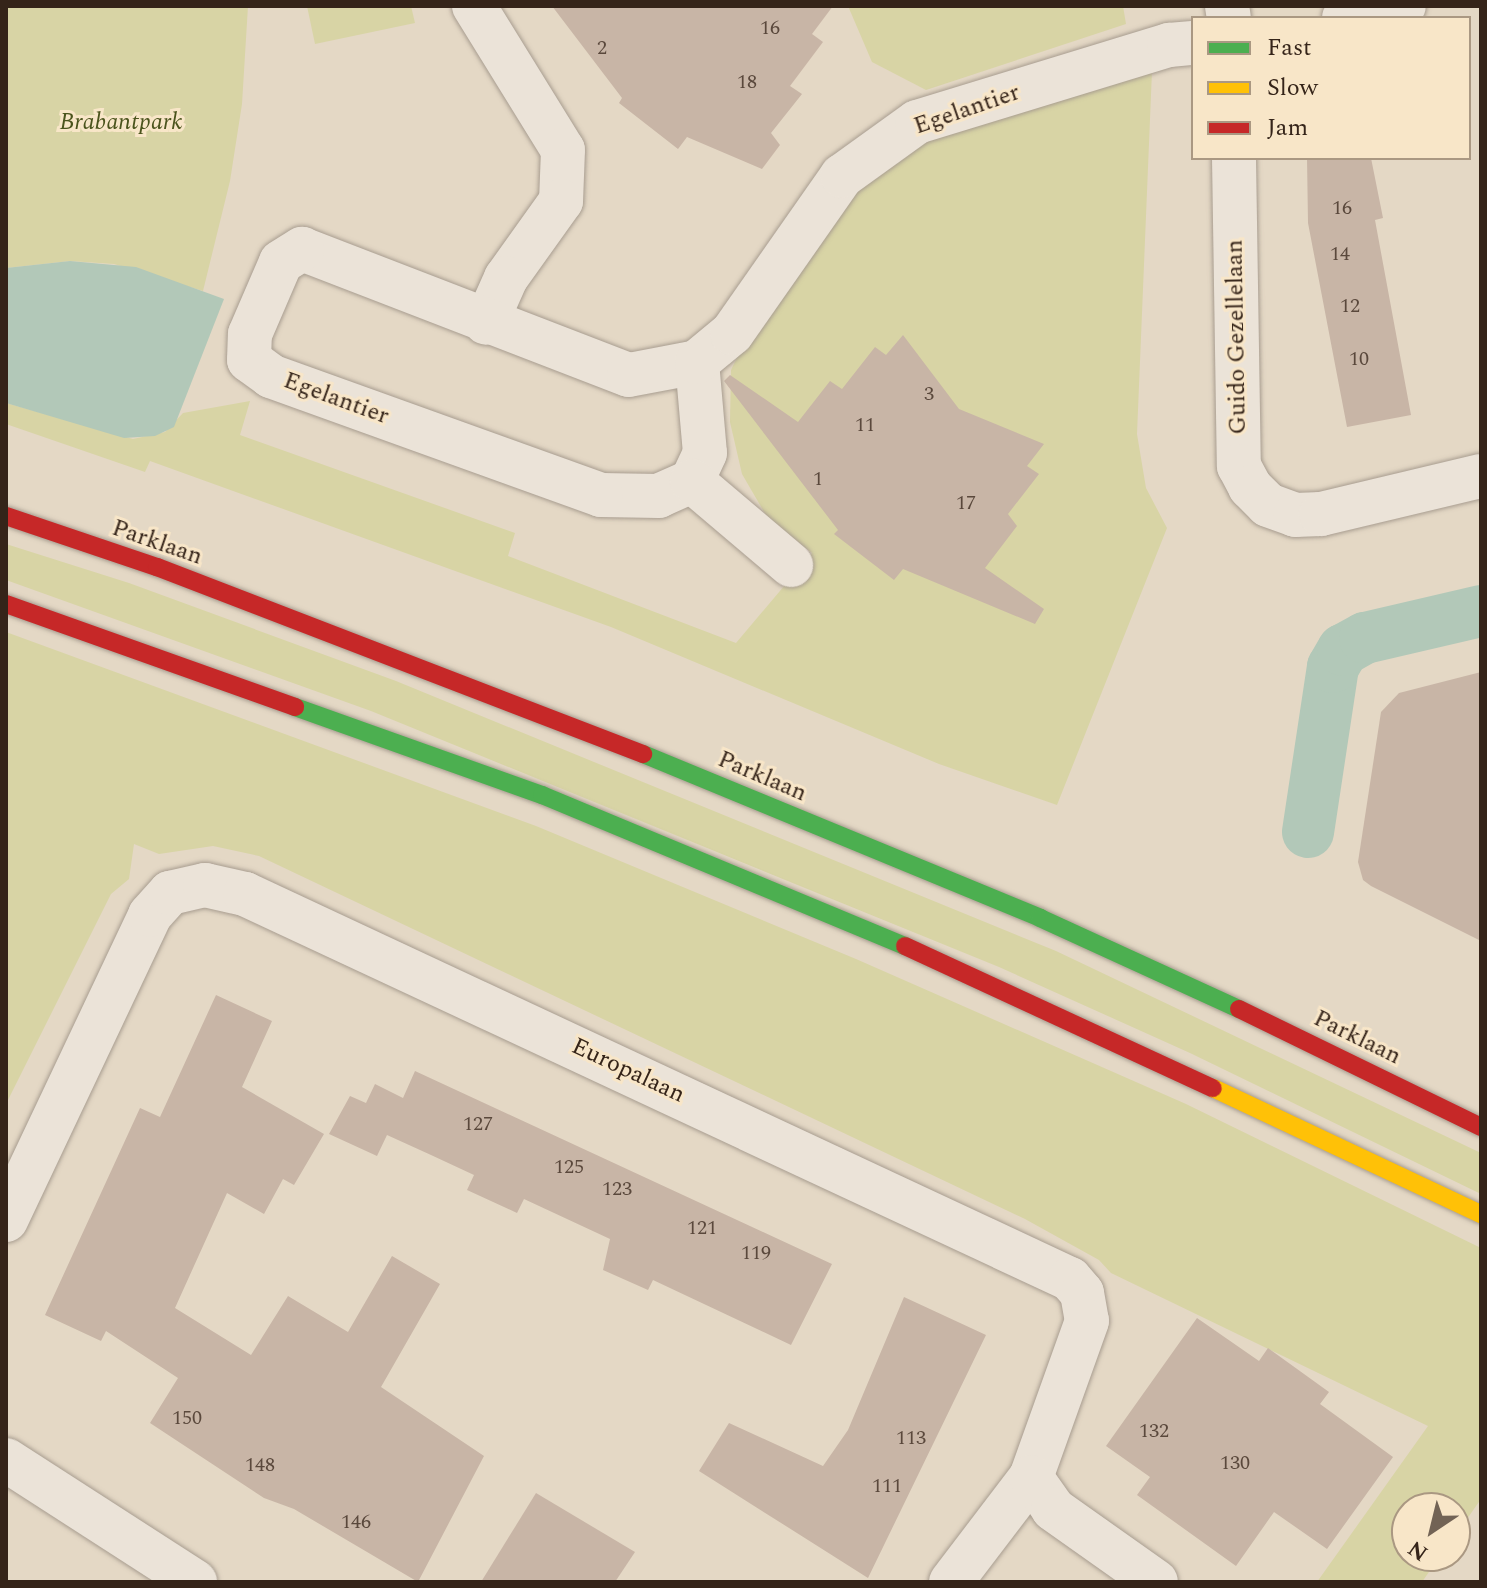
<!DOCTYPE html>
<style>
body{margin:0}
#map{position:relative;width:1487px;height:1588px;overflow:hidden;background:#e4d8c5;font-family:Spectral,serif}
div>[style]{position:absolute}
.green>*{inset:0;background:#d8d4a5}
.water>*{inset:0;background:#b2c8b8}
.canal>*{height:52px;margin:-26px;padding:0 26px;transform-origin:26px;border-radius:26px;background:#b2c8b8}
.building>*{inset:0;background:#c8b5a6}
.roads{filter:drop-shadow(0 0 2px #a89d90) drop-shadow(0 0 2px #a89d90)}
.street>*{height:44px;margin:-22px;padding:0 22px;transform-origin:22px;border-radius:22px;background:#ebe3d8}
.fast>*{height:18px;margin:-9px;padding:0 9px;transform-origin:9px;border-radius:9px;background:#4caf50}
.slow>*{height:18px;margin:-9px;padding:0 9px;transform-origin:9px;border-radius:9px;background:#ffc107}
.jam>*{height:18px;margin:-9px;padding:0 9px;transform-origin:9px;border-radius:9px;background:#c62828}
span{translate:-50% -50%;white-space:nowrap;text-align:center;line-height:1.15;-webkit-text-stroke:6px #f8e6c8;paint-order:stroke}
.number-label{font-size:20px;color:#5a483c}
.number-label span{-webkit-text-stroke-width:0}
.street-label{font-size:24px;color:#352419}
.park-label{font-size:24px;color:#4b541d;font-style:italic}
.frame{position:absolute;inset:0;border:8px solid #352419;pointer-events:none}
.legend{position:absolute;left:1191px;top:16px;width:280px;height:144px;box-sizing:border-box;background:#f8e6c8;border:2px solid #aa9882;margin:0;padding:10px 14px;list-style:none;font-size:24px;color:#352419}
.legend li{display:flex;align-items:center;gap:16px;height:40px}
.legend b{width:40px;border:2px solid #aa9882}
.north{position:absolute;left:1391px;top:1492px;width:80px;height:80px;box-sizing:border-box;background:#f8e6c8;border:2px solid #aa9882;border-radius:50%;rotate:215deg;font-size:22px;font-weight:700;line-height:32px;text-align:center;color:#352419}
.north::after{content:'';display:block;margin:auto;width:28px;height:36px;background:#726355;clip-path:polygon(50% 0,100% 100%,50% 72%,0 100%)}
</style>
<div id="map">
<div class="green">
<div style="clip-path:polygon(6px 6px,248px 6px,242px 104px,230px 181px,203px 291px,114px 264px,70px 261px,6px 268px)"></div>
<div style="clip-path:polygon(307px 6px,411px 6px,415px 23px,315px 44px)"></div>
<div style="clip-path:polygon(848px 6px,1123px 6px,1126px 24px,926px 90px,872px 62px)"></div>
<div style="clip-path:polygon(1152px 71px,1137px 434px,1146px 488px,1167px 528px,1057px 805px,939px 764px,611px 627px,150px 461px,145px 472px,6px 424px,6px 403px,133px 439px,165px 432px,183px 413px,250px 401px,240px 435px,515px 533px,508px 556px,736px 643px,812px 553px,767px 517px,742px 474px,730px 422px,731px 370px,754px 322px,836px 201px,895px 151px)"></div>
<div style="clip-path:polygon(6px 544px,129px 583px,396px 681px,1056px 951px,1481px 1153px,1481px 1194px,1190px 1053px,999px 967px,371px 711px,6px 580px)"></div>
<div style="clip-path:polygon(6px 632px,536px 826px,856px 959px,1186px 1104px,1481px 1248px,1481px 1499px,1455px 1536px,1455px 1508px,1407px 1508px,1407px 1556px,1440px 1556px,1422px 1582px,1317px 1582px,1428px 1426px,1111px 1273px,1099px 1260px,1025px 1219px,259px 856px,213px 846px,159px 854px,134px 844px,129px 879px,111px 894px,6px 1104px)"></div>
</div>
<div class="water">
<div style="clip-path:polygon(70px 261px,136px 267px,224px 299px,174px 427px,155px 436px,124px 438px,6px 403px,6px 268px)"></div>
</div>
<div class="canal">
<div style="left:1308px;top:832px;width:167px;rotate:-81.4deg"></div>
<div style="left:1333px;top:667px;width:20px;rotate:-60deg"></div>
<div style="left:1343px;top:650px;width:25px;rotate:-29deg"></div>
<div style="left:1365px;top:638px;width:119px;rotate:-13.1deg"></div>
</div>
<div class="building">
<div style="clip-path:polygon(552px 6px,833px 6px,812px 34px,823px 42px,790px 86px,802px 94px,771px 133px,780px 145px,762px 169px,687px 137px,678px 149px,619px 103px,622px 98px)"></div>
<div style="clip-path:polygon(1307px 158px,1371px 158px,1383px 218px,1375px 220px,1411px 415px,1347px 427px,1308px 223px)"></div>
<div style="clip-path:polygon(903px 335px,959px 409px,1044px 444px,1027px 466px,1039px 474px,1008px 514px,1017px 526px,985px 568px,1044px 609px,1035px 624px,903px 569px,894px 580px,834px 534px,838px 530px,724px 381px,730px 375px,798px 422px,830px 381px,842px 389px,875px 347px,886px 355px)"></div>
<div style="clip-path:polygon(1481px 672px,1481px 941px,1371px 886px,1363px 880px,1358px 862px,1381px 712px,1399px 693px)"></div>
<div style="clip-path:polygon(216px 995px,272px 1021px,242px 1087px,324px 1134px,294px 1185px,283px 1179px,264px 1214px,227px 1193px,175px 1308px,251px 1355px,288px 1296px,348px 1332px,392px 1256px,440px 1284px,381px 1387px,484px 1456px,418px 1582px,294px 1509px,264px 1498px,150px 1423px,178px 1378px,106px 1331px,101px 1341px,45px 1315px,140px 1108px,160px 1117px)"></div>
<div style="clip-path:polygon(415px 1071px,832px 1264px,791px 1345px,653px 1280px,648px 1290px,603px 1270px,610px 1239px,524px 1199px,517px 1213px,467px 1190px,474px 1175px,431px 1155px,387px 1135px,377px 1156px,329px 1134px,350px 1096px,366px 1103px,375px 1084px,403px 1098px)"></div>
<div style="clip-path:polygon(904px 1297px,986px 1335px,868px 1578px,699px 1471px,729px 1423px,823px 1466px,848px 1430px)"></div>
<div style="clip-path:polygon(1197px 1318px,1259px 1361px,1268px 1348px,1329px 1392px,1320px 1404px,1393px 1457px,1327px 1549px,1274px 1512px,1236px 1566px,1137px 1495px,1150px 1477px,1106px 1446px)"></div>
<div style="clip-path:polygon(536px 1493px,635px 1552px,615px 1582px,481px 1582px)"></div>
</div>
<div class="roads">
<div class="street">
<div style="left:474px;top:6px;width:169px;rotate:58.3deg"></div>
<div style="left:563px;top:150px;width:51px;rotate:92.2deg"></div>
<div style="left:561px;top:201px;width:95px;rotate:125.5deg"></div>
<div style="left:506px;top:278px;width:49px;rotate:114deg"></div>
<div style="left:1227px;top:6px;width:12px;rotate:81deg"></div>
<div style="left:1344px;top:18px;width:61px;rotate:-11.3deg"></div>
<div style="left:1234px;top:158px;width:308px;rotate:89.1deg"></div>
<div style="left:1239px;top:466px;width:24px;rotate:62deg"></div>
<div style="left:1250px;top:487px;width:25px;rotate:45deg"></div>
<div style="left:1268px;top:505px;width:29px;rotate:20deg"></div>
<div style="left:1295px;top:515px;width:26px;rotate:-2deg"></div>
<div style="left:1321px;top:514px;width:164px;rotate:-13.4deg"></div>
<div style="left:302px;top:249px;width:350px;rotate:21.1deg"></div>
<div style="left:629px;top:375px;width:69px;rotate:-10.8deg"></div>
<div style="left:697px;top:362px;width:91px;rotate:85deg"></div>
<div style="left:705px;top:453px;width:31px;rotate:115deg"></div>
<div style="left:692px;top:481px;width:36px;rotate:156deg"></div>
<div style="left:659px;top:496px;width:58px;rotate:-179deg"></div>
<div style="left:601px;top:495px;width:351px;rotate:-160.2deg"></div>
<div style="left:271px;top:376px;width:27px;rotate:-144deg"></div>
<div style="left:249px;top:360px;width:26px;rotate:-88deg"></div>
<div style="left:250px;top:334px;width:78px;rotate:-66.7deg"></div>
<div style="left:281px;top:262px;width:25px;rotate:-32deg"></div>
<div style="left:697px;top:362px;width:45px;rotate:-39.6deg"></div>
<div style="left:732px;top:333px;width:192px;rotate:-55deg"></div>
<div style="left:842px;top:176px;width:92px;rotate:-35.8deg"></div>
<div style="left:917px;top:122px;width:264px;rotate:-17deg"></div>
<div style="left:1169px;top:45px;width:24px;rotate:-5deg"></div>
<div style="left:692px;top:481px;width:130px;rotate:40.3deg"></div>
<div style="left:6px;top:1220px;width:337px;rotate:-64.7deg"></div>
<div style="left:150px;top:915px;width:30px;rotate:-48deg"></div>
<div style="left:170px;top:893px;width:36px;rotate:-13deg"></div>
<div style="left:205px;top:885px;width:41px;rotate:12.7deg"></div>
<div style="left:245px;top:894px;width:910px;rotate:25.02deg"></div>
<div style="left:1070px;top:1279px;width:18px;rotate:49deg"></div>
<div style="left:1082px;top:1293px;width:28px;rotate:80deg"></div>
<div style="left:1087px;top:1321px;width:166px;rotate:109.7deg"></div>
<div style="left:1031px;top:1477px;width:132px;rotate:127.3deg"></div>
<div style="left:6px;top:1460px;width:225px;rotate:32.8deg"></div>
<div style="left:1031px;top:1477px;width:39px;rotate:55deg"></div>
<div style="left:1053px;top:1509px;width:126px;rotate:35.3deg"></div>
</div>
<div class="fast">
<div style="left:295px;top:707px;width:262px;rotate:19.6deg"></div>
<div style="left:542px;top:795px;width:393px;rotate:22.6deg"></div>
<div style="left:643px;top:754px;width:430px;rotate:22.4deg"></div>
<div style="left:1040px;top:918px;width:219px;rotate:24.6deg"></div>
</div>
<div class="slow">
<div style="left:1213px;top:1088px;width:296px;rotate:25.2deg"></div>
</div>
<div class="jam">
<div style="left:6px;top:516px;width:159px;rotate:18.7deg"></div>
<div style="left:157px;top:567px;width:521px;rotate:21.05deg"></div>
<div style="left:6px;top:604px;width:307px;rotate:19.6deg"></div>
<div style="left:905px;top:946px;width:339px;rotate:24.8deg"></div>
<div style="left:1239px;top:1009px;width:269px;rotate:26deg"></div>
</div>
</div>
<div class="number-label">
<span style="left:770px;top:28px">16</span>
<span style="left:602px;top:48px">2</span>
<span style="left:747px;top:82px">18</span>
<span style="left:1342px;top:208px">16</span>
<span style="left:1340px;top:254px">14</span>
<span style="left:1350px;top:306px">12</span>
<span style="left:1359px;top:359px">10</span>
<span style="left:929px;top:394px">3</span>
<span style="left:865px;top:425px">11</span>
<span style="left:818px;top:479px">1</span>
<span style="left:966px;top:503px">17</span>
<span style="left:478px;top:1124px">127</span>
<span style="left:569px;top:1167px">125</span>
<span style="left:617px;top:1189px">123</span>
<span style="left:702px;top:1228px">121</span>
<span style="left:756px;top:1253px">119</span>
<span style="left:187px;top:1418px">150</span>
<span style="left:1154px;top:1431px">132</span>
<span style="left:911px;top:1438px">113</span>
<span style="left:1235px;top:1463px">130</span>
<span style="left:260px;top:1465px">148</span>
<span style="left:887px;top:1486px">111</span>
<span style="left:356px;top:1522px">146</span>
</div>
<div class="street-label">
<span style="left:967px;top:110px;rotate:-19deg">Egelantier</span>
<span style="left:1237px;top:337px;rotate:-91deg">Guido Gezellelaan</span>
<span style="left:336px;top:399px;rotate:20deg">Egelantier</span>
<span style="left:157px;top:543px;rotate:19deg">Parklaan</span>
<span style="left:762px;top:777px;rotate:23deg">Parklaan</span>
<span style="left:1357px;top:1038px;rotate:26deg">Parklaan</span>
<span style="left:628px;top:1071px;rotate:25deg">Europalaan</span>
</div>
<div class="park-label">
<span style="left:121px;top:123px">Brabantpark</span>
</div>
<div class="frame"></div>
<ul class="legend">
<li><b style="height:10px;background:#4caf50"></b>Fast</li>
<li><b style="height:10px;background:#ffc107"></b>Slow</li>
<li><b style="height:10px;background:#c62828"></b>Jam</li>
</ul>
<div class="north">N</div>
</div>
